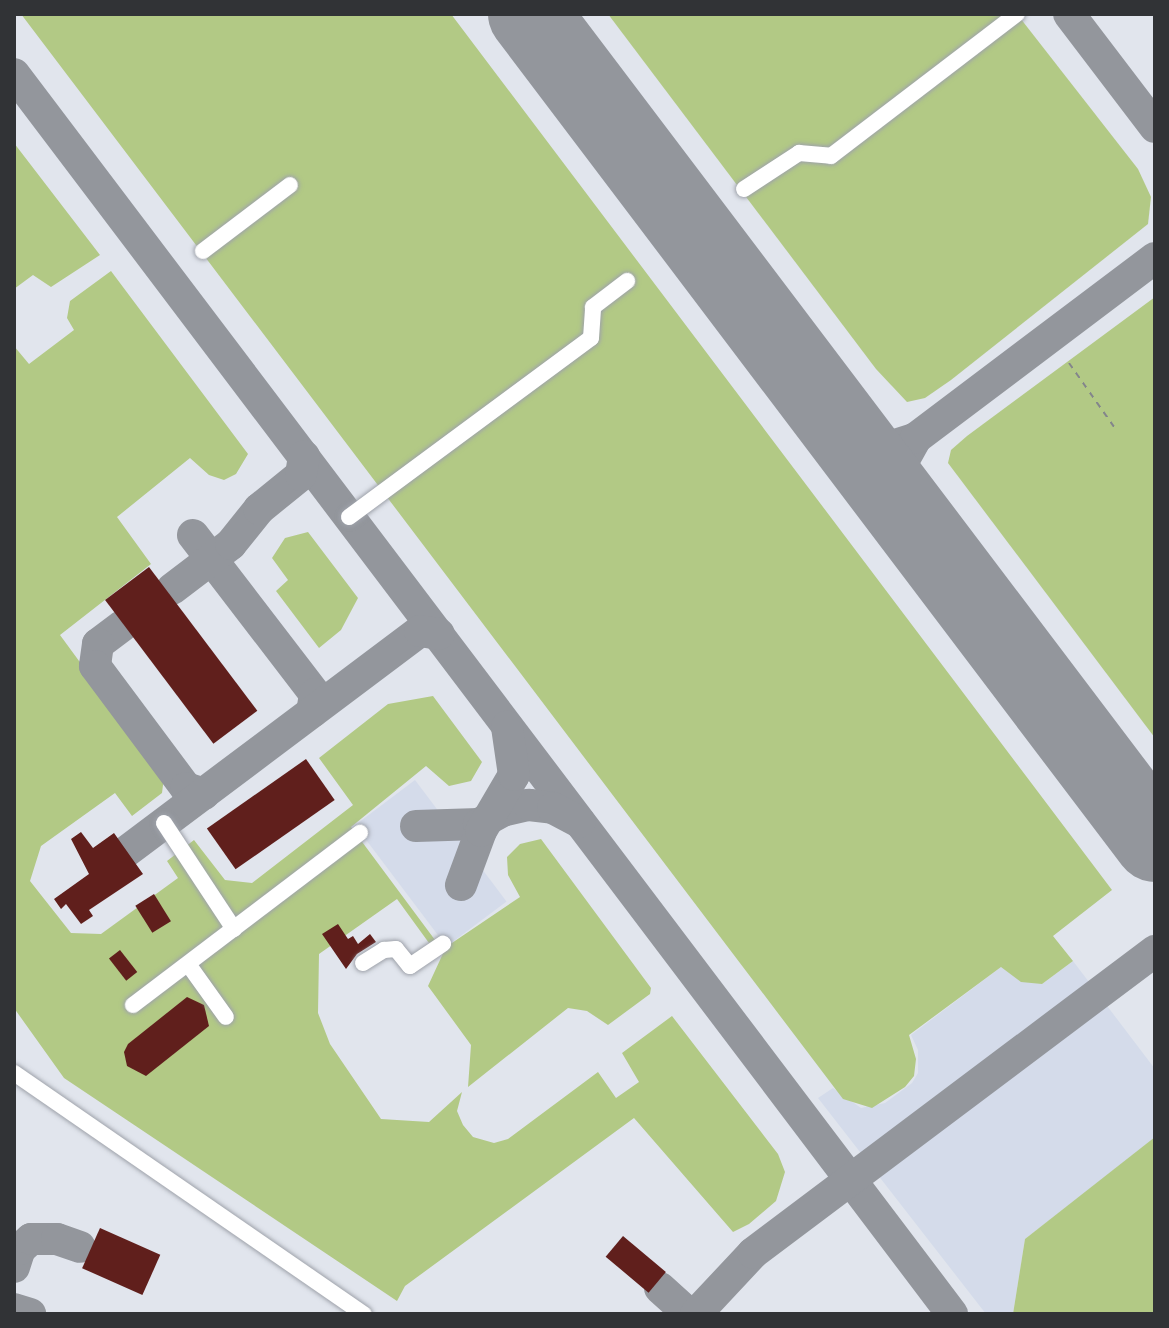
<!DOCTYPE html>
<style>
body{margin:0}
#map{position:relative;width:1169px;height:1328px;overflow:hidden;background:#e1e5ed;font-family:"Alegreya Sans",sans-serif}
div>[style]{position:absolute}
.built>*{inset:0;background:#d4dbea;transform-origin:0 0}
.green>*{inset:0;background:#b2c985}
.taxiway>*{height:32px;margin:-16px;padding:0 16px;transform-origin:16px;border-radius:16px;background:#93969c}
.runway>*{height:82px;margin:-41px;padding:0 41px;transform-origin:41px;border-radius:41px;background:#93969c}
.building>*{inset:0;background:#601f1c;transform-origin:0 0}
.path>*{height:2px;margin-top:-1px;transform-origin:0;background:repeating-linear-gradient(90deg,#83858b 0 6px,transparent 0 12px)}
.roads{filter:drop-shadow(0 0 2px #9ea2aa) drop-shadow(0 0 2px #9ea2aa)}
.minor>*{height:16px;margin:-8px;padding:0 8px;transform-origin:8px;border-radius:8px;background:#fff}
span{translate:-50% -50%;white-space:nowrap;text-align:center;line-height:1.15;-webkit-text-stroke:8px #fff;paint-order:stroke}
.frame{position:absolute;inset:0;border:16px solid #313336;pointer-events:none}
</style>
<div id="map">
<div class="built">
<div style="left:415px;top:780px;width:152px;height:75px;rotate:53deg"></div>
<div style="clip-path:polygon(1073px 961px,1155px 1069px,1155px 1139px,1025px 1239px,1013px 1314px,986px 1314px,818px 1098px,833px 1088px,861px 1108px,885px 1103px,912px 1083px,918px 1073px,918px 1050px,911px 1035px,1001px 967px,1042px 984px)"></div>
</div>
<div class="green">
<div style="clip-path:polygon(21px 14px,451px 14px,1112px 890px,1053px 936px,1073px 961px,1042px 984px,1021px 982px,1001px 967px,909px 1035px,916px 1059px,914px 1076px,905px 1087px,872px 1108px,843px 1099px)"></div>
<div style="clip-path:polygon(608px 14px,1017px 14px,1138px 169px,1151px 197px,1148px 224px,951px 380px,925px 398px,907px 402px,876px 369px)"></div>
<div style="clip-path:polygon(14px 143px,100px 255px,51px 287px,33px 275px,14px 289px)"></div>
<div style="clip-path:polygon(111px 271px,248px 454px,236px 474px,224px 480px,209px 475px,190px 458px,117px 517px,151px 564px,60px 635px,164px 777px,162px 793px,132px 816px,115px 793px,41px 846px,30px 881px,71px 933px,101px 934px,178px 878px,167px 861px,194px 840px,225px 880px,252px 883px,353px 805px,319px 758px,388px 704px,433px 696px,482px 762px,471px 781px,449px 786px,426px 766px,351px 827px,435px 940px,429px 943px,397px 899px,319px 954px,318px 1013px,330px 1044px,381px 1119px,429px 1122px,462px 1092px,457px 1111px,463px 1125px,473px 1137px,494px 1143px,508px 1139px,598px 1072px,616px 1098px,639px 1082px,622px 1053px,672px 1016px,778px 1154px,785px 1172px,776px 1201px,749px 1224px,733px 1232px,634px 1118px,405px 1286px,397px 1301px,64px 1078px,14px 1008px,14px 346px,29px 364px,74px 330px,67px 318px,70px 301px)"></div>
<div style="clip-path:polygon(1155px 297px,1155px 738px,948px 463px,951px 450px,967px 436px)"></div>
<div style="clip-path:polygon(308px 532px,358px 598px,341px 630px,319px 648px,276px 591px,288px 580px,272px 558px,285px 538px)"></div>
<div style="clip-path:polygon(541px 839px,651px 988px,650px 994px,608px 1025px,587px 1011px,568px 1008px,468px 1087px,471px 1045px,428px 986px,446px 947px,520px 897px,508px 875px,507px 857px,520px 844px)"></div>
<div style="clip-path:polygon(1155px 1137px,1155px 1314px,1013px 1314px,1025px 1239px)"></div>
</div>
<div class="taxiway">
<div style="left:1069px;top:14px;width:142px;rotate:52.7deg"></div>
<div style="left:14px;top:74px;width:1555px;rotate:52.89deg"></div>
<div style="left:846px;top:432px;width:46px;rotate:19.2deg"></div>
<div style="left:889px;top:447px;width:28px;rotate:-18deg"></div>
<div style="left:903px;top:509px;width:44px;rotate:-92.6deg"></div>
<div style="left:901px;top:465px;width:31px;rotate:-61deg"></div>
<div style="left:916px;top:438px;width:299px;rotate:-37deg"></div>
<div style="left:193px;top:535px;width:200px;rotate:52.5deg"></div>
<div style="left:315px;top:694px;width:18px;rotate:99deg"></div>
<div style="left:172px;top:589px;width:74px;rotate:-37.3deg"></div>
<div style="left:231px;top:544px;width:45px;rotate:-51.3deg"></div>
<div style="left:259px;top:509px;width:54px;rotate:-39deg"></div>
<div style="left:301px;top:475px;width:19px;rotate:-81deg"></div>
<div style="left:122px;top:626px;width:30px;rotate:143deg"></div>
<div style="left:98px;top:644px;width:22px;rotate:98deg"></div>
<div style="left:95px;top:666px;width:152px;rotate:53.3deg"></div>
<div style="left:186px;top:788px;width:19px;rotate:18deg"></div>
<div style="left:416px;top:826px;width:63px;rotate:-1.8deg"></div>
<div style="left:479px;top:824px;width:26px;rotate:-29deg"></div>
<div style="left:502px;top:811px;width:28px;rotate:-13deg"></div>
<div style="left:529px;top:805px;width:24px;rotate:7deg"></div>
<div style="left:553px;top:808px;width:30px;rotate:28deg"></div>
<div style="left:127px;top:851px;width:366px;rotate:-36.9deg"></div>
<div style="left:420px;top:631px;width:19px;rotate:9deg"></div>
<div style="left:461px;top:885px;width:58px;rotate:-69.7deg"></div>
<div style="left:481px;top:831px;width:65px;rotate:-59.5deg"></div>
<div style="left:514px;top:775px;width:49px;rotate:-98.3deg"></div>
<div style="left:14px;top:1267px;width:19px;rotate:-72deg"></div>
<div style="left:20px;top:1249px;width:15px;rotate:-42deg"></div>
<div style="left:31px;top:1239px;width:26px"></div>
<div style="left:57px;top:1239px;width:24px;rotate:19deg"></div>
<div style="left:660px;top:1288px;width:39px;rotate:42deg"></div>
<div style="left:14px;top:1309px;width:17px;rotate:17deg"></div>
<div style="left:696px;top:1314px;width:83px;rotate:-46.9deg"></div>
<div style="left:753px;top:1253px;width:503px;rotate:-36.92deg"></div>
</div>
<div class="runway">
<div style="left:529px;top:14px;width:1037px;rotate:52.88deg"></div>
</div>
<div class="building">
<div style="left:149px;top:567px;width:180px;height:55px;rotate:53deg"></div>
<div style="left:306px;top:759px;width:50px;height:121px;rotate:55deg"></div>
<div style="clip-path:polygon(81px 832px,93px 848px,114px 833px,143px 874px,89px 910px,93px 916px,81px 924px,66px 904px,61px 909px,54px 899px,89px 874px,71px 839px)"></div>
<div style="left:154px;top:894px;width:32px;height:22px;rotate:58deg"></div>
<div style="clip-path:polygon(338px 924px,348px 939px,353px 936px,358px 944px,370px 934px,376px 942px,357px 954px,346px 969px,322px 934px)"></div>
<div style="left:120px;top:950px;width:28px;height:14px;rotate:52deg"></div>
<div style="clip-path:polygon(187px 997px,204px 1005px,209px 1026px,146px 1076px,127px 1066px,124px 1052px,128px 1044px)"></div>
<div style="left:100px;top:1228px;width:66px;height:44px;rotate:24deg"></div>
<div style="left:623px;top:1236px;width:56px;height:27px;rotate:40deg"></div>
</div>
<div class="path">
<div style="left:1069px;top:363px;width:83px;rotate:54.8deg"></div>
</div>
<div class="roads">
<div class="minor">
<div style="left:744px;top:189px;width:66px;rotate:-33.2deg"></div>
<div style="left:799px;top:153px;width:32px;rotate:5deg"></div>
<div style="left:831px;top:156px;width:234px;rotate:-37.4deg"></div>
<div style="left:203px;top:251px;width:109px;rotate:-37.2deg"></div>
<div style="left:349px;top:517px;width:301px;rotate:-36.5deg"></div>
<div style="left:591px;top:338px;width:31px;rotate:-86deg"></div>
<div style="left:593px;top:307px;width:43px;rotate:-37.4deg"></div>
<div style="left:164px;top:823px;width:127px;rotate:56.6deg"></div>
<div style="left:363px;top:963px;width:25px;rotate:-32deg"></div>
<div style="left:384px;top:950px;width:12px;rotate:-5deg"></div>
<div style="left:396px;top:949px;width:22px;rotate:51deg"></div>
<div style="left:410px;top:966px;width:40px;rotate:-34deg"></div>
<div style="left:188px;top:964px;width:65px;rotate:54.4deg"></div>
<div style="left:133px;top:1005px;width:285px;rotate:-37.2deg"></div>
<div style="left:14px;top:1073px;width:425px;rotate:34.6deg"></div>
</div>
</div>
<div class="frame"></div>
</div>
